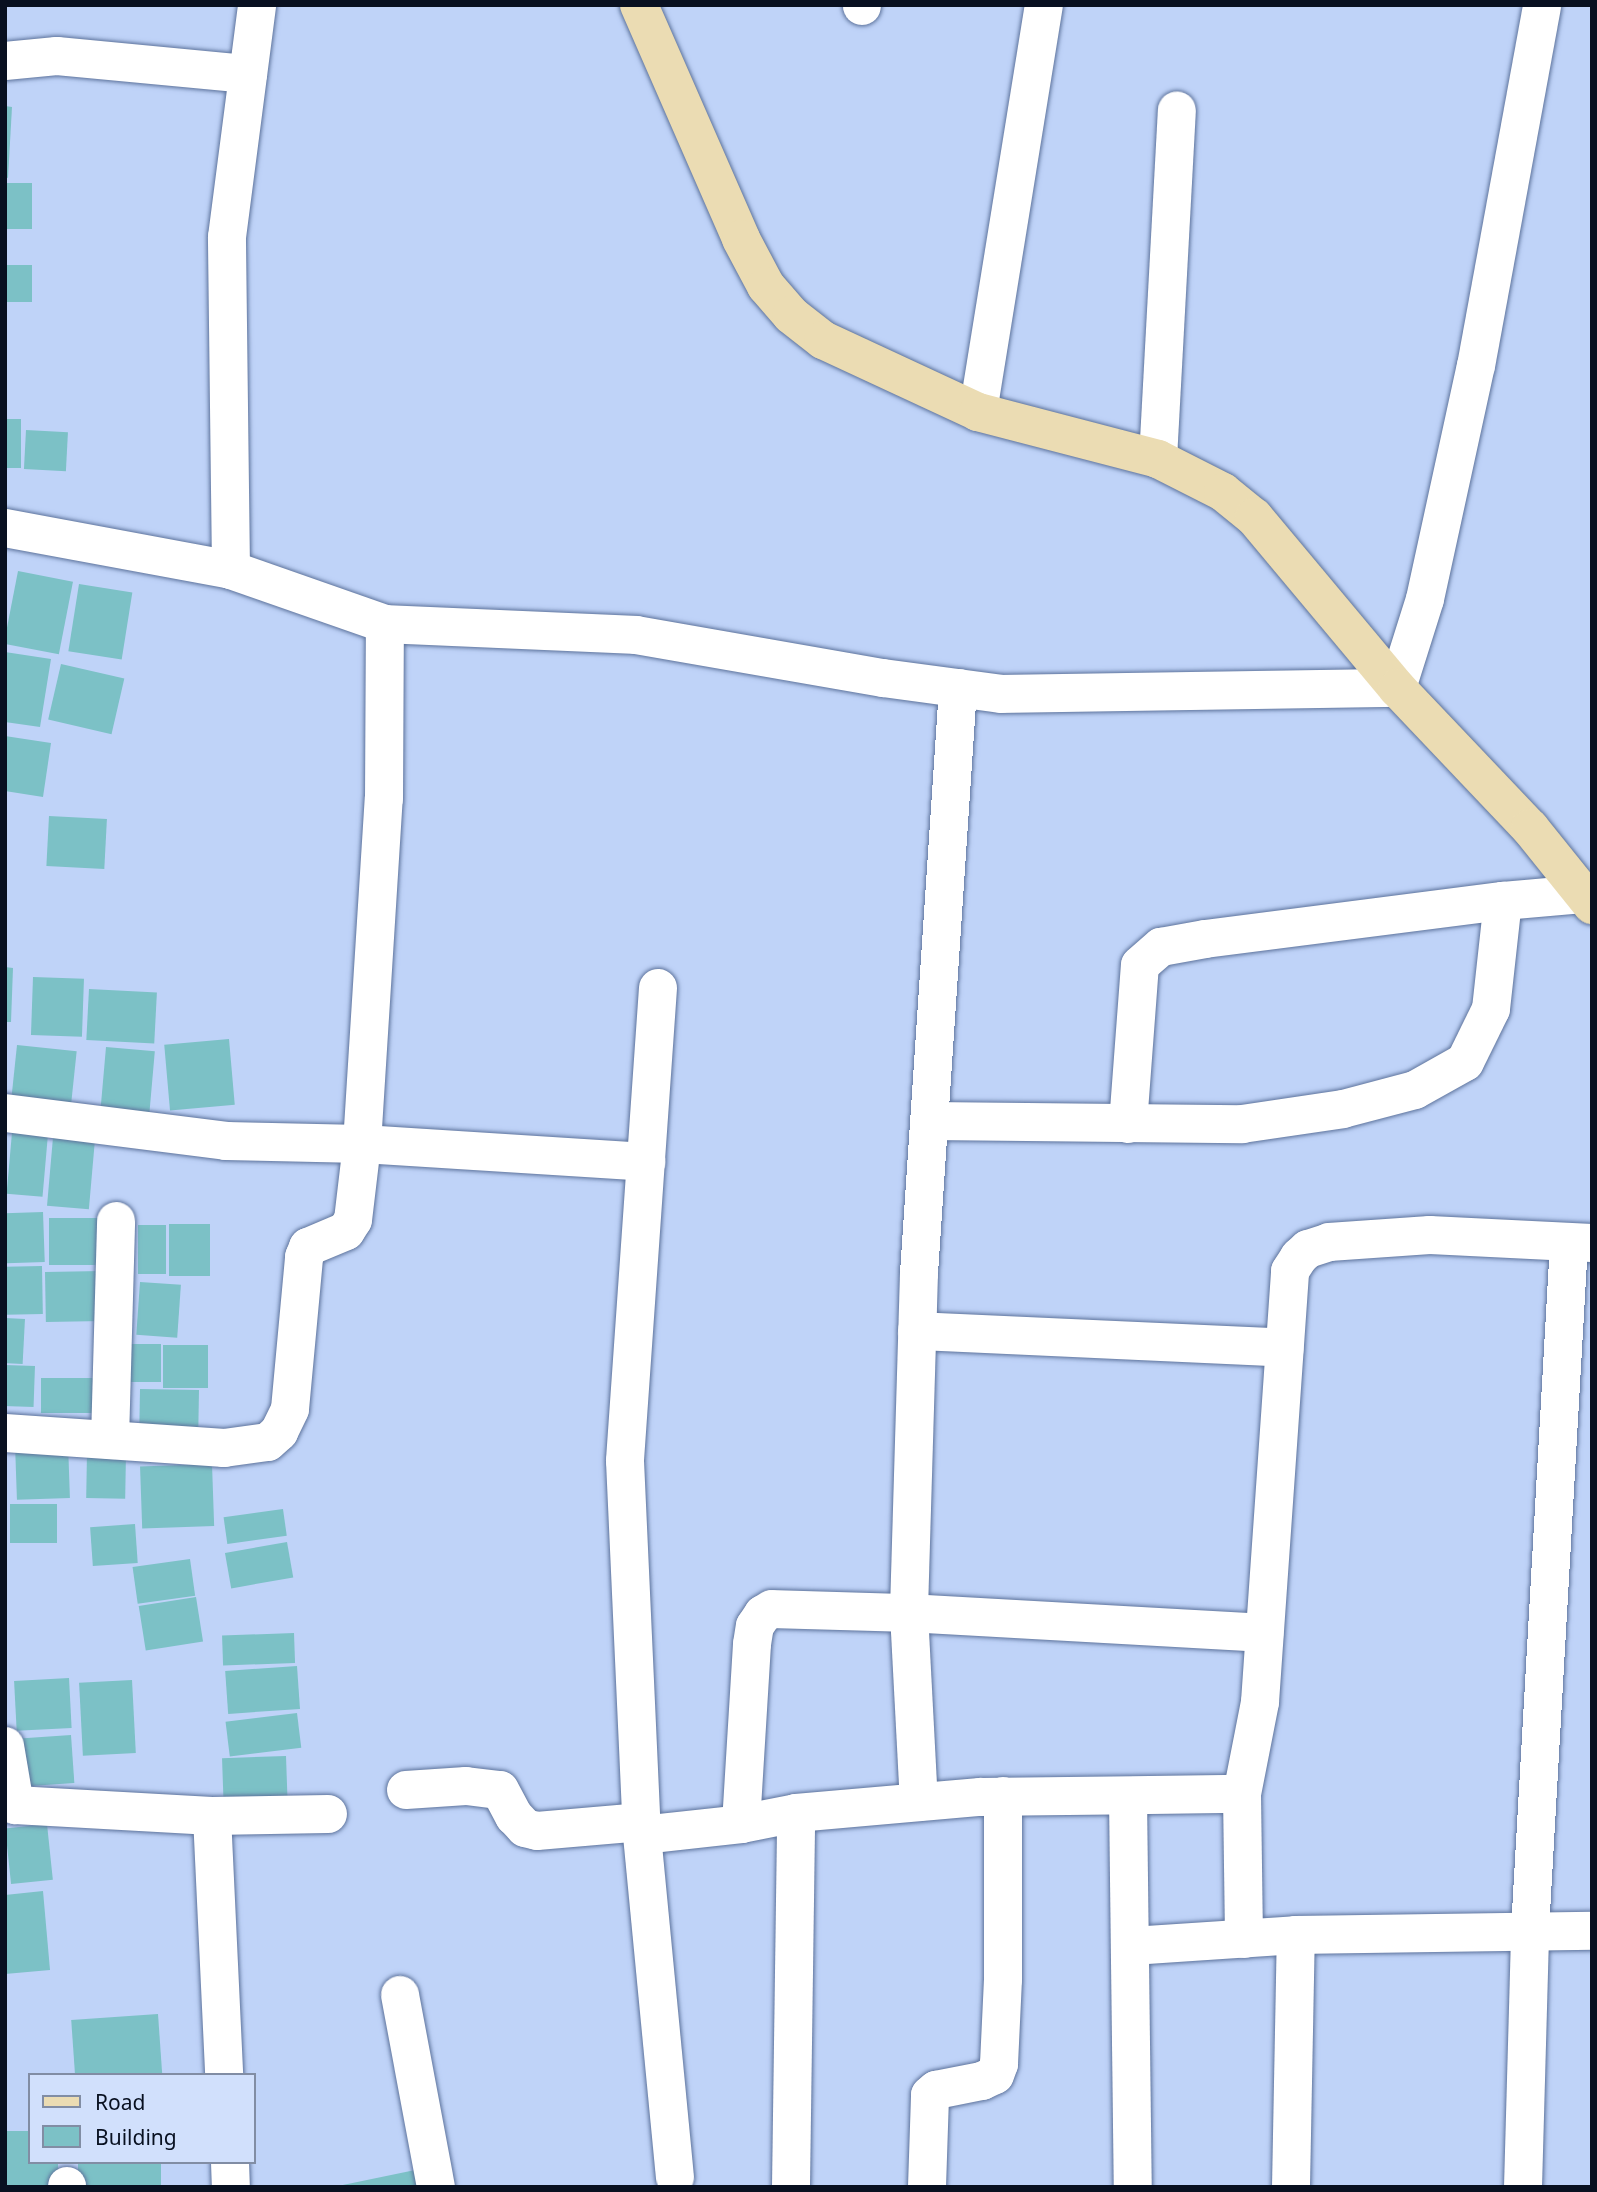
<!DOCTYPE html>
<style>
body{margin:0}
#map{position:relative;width:1597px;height:2192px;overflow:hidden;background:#bfd3f8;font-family:"Noto Sans",sans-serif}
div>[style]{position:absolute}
.building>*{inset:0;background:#7cc1c6;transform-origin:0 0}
.roads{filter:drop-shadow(0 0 2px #5d739c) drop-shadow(0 0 2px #5d739c)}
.street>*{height:38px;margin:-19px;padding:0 19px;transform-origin:19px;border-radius:19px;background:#fff}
.secondary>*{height:38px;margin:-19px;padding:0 19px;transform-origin:19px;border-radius:19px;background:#ebdcb3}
span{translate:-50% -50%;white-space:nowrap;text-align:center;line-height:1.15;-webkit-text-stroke:5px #d1e0fc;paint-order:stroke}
.frame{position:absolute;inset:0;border:7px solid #081020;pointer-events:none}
.legend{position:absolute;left:28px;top:2073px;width:228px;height:91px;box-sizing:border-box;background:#d1e0fc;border:2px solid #818da4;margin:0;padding:9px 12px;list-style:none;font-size:21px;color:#081020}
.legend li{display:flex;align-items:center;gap:14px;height:35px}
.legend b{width:35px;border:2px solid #818da4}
</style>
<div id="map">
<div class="building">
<div style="clip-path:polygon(5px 106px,12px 107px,8px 178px,5px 177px)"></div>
<div style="left:5px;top:183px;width:27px;height:46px"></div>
<div style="left:5px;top:265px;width:27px;height:37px"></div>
<div style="left:5px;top:419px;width:16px;height:49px"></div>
<div style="left:26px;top:430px;width:42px;height:39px;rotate:3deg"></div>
<div style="left:18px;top:571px;width:56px;height:74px;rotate:11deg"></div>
<div style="left:79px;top:584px;width:54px;height:68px;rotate:9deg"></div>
<div style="clip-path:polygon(5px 652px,51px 659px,40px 727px,5px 722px)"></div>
<div style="left:61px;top:664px;width:65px;height:57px;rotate:13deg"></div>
<div style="clip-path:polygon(5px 736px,51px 743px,43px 797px,5px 791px)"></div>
<div style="left:49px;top:816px;width:58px;height:50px;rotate:3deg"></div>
<div style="clip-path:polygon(5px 967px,13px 968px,11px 1022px,5px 1022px)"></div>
<div style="left:33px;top:977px;width:51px;height:58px;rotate:2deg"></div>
<div style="left:89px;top:989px;width:68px;height:51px;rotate:3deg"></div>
<div style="left:229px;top:1039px;width:66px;height:65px;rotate:85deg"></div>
<div style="left:17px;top:1045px;width:60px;height:54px;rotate:6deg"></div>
<div style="left:106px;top:1047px;width:49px;height:68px;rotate:5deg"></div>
<div style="left:13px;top:1121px;width:36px;height:73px;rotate:5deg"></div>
<div style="left:54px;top:1126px;width:42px;height:80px;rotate:5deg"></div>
<div style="left:43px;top:1212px;width:50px;height:38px;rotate:88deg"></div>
<div style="left:104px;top:1218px;width:47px;height:55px;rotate:90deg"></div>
<div style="left:169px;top:1224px;width:41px;height:52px"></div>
<div style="left:138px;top:1225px;width:28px;height:49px"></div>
<div style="left:42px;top:1266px;width:48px;height:37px;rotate:89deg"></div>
<div style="left:102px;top:1271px;width:50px;height:57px;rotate:89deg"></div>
<div style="left:140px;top:1282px;width:41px;height:53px;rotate:4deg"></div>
<div style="left:5px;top:1318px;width:20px;height:45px;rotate:3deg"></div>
<div style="left:161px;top:1344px;width:38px;height:40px;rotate:90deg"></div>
<div style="left:163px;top:1345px;width:45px;height:43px"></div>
<div style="left:5px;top:1365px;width:30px;height:41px;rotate:2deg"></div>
<div style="left:41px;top:1378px;width:53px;height:35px"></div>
<div style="left:140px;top:1389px;width:59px;height:47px;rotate:1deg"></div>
<div style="left:68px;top:1443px;width:55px;height:53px;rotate:88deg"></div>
<div style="left:87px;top:1452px;width:39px;height:46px;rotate:1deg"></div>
<div style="left:212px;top:1464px;width:62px;height:72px;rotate:88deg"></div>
<div style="left:10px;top:1504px;width:47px;height:39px"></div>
<div style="left:283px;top:1509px;width:27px;height:60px;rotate:82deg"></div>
<div style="left:135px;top:1524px;width:39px;height:45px;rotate:86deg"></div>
<div style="left:287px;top:1542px;width:36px;height:63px;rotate:80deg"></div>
<div style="left:190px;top:1559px;width:37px;height:58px;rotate:82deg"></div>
<div style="left:196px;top:1597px;width:45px;height:58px;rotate:81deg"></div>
<div style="left:294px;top:1633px;width:30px;height:72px;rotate:88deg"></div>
<div style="left:297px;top:1666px;width:43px;height:72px;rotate:86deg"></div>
<div style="left:69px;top:1678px;width:50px;height:55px;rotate:87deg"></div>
<div style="left:132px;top:1680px;width:73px;height:53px;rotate:87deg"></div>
<div style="left:297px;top:1713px;width:35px;height:72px;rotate:83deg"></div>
<div style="left:71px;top:1735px;width:48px;height:55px;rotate:86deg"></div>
<div style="left:286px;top:1756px;width:47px;height:64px;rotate:88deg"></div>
<div style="left:47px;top:1824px;width:56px;height:42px;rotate:84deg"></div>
<div style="clip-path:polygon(43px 1891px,50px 1970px,5px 1974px,5px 1895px)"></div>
<div style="left:158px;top:2014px;width:61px;height:87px;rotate:86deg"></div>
<div style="clip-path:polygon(5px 2131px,30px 2131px,30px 2162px,58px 2162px,58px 2187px,5px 2187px)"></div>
<div style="left:78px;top:2162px;width:83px;height:25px"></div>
<div style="clip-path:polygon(420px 2169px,423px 2187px,338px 2187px,338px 2186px)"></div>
</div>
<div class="roads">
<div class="street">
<div style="left:862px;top:6px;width:1px;rotate:-90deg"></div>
<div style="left:5px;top:61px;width:52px;rotate:-5.5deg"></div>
<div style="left:57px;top:56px;width:192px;rotate:5.4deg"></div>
<div style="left:978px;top:412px;width:412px;rotate:-80.8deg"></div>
<div style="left:1158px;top:459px;width:349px;rotate:-86.9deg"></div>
<div style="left:5px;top:528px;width:230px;rotate:10.5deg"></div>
<div style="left:231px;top:570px;width:163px;rotate:19.3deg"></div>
<div style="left:385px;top:624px;width:251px;rotate:2.5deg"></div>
<div style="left:636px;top:635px;width:251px;rotate:9.9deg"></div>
<div style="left:883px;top:678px;width:119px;rotate:7.7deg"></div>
<div style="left:1001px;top:694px;width:396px;rotate:-0.9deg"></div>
<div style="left:1397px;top:688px;width:93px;rotate:-72.5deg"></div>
<div style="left:1425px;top:599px;width:239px;rotate:-77.7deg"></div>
<div style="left:1476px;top:366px;width:367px;rotate:-79.6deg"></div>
<div style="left:231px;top:570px;width:333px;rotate:-90.7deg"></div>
<div style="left:227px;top:237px;width:234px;rotate:-82.6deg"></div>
<div style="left:958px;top:688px;width:586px;rotate:93.81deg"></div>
<div style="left:919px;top:1273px;width:340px;rotate:91.7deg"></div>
<div style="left:909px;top:1613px;width:356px;rotate:3.2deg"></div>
<div style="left:658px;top:988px;width:474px;rotate:94deg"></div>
<div style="left:625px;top:1461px;width:374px;rotate:87.4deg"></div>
<div style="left:642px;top:1835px;width:100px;rotate:-6.3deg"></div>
<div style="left:741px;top:1824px;width:56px;rotate:-11.3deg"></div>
<div style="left:796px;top:1813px;width:185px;rotate:-5deg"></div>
<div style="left:980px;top:1797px;width:262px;rotate:-0.7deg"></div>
<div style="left:1242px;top:1794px;width:94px;rotate:-78.9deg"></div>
<div style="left:1260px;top:1702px;width:432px;rotate:-86deg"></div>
<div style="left:1290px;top:1271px;width:17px;rotate:-57deg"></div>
<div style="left:1299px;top:1257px;width:12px;rotate:-42deg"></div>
<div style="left:1308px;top:1249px;width:22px;rotate:-18deg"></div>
<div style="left:1329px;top:1242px;width:101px;rotate:-4deg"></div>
<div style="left:1430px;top:1235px;width:162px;rotate:2.8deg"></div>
<div style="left:5px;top:1113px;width:223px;rotate:7.2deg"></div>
<div style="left:226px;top:1141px;width:136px;rotate:1.3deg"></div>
<div style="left:362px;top:1144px;width:346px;rotate:-86.4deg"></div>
<div style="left:384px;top:799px;width:175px;rotate:-89.7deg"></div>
<div style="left:930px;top:1121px;width:312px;rotate:0.6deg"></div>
<div style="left:1242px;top:1124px;width:102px;rotate:-8.4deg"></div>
<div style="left:1343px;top:1109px;width:74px;rotate:-14.8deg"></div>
<div style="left:1415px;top:1090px;width:57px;rotate:-29.2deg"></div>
<div style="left:1465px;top:1062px;width:59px;rotate:-63.9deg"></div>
<div style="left:1491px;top:1009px;width:109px;rotate:-83.7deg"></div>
<div style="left:1128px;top:1124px;width:159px;rotate:-85.7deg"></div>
<div style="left:1140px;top:965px;width:28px;rotate:-41deg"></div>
<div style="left:1161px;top:947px;width:45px;rotate:-10.3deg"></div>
<div style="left:1205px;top:939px;width:300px;rotate:-7.3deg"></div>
<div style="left:1503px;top:901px;width:80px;rotate:-5deg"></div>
<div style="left:917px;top:1331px;width:368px;rotate:2.6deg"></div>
<div style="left:5px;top:1433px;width:220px;rotate:3.9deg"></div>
<div style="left:224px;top:1448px;width:44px;rotate:-7.8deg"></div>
<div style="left:268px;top:1442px;width:15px;rotate:-42deg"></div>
<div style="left:279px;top:1432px;width:25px;rotate:-64deg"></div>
<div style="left:290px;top:1409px;width:153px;rotate:-84.7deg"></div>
<div style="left:304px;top:1257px;width:11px;rotate:-68deg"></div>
<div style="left:308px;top:1247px;width:41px;rotate:-22.8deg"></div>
<div style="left:346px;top:1231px;width:13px;rotate:-58deg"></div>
<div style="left:353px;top:1220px;width:77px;rotate:-83.2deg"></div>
<div style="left:362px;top:1144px;width:285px;rotate:3.6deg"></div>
<div style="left:110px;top:1440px;width:219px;rotate:-88.4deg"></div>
<div style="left:5px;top:1746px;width:60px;rotate:80.4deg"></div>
<div style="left:15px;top:1805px;width:197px;rotate:3.2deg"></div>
<div style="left:212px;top:1816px;width:116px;rotate:-1deg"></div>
<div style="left:406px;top:1790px;width:60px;rotate:-3.8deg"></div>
<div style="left:466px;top:1786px;width:34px;rotate:7deg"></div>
<div style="left:500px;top:1790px;width:30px;rotate:62deg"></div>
<div style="left:514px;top:1816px;width:16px;rotate:47deg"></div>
<div style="left:525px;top:1828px;width:12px;rotate:14deg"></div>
<div style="left:537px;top:1831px;width:105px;rotate:-4.9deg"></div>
<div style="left:1242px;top:1794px;width:145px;rotate:89.2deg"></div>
<div style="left:1128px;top:1797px;width:390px;rotate:89.3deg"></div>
<div style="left:212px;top:1816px;width:259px;rotate:87.3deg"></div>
<div style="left:741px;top:1824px;width:180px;rotate:-86.5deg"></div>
<div style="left:752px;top:1644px;width:18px;rotate:-81deg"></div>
<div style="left:755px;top:1626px;width:14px;rotate:-56deg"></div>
<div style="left:763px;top:1614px;width:10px;rotate:-29deg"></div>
<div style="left:772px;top:1609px;width:137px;rotate:1.7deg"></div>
<div style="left:909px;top:1613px;width:189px;rotate:87deg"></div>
<div style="left:642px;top:1835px;width:344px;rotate:84.5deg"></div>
<div style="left:1132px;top:1946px;width:164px;rotate:-3.8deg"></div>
<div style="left:400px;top:1995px;width:195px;rotate:79.4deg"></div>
<div style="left:230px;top:2162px;width:25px;rotate:88deg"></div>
<div style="left:67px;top:2186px;width:1px;rotate:90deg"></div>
<div style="left:791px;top:2187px;width:374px;rotate:-89.2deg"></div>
<div style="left:927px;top:2187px;width:92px;rotate:-88.1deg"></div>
<div style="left:930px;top:2095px;width:8px;rotate:-40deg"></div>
<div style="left:936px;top:2090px;width:47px;rotate:-11.1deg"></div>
<div style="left:982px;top:2081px;width:14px;rotate:-25deg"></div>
<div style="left:995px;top:2075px;width:12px;rotate:-70deg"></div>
<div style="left:999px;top:2064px;width:84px;rotate:-87.3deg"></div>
<div style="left:1003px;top:1980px;width:184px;rotate:-90deg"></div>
<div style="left:1291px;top:2187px;width:252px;rotate:-88.9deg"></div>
<div style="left:1296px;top:1935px;width:296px;rotate:-0.8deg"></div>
<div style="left:1523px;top:2187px;width:257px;rotate:-88.4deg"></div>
<div style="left:1530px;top:1930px;width:687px;rotate:-86.75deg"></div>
</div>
<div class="secondary">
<div style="left:639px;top:5px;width:255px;rotate:66.4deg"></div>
<div style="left:741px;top:239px;width:53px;rotate:62deg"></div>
<div style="left:766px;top:286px;width:38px;rotate:49deg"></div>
<div style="left:791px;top:315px;width:41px;rotate:38deg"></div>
<div style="left:823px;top:340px;width:171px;rotate:24.9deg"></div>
<div style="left:978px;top:412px;width:186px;rotate:14.6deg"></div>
<div style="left:1158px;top:459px;width:73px;rotate:26.9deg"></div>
<div style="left:1223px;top:492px;width:40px;rotate:39deg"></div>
<div style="left:1254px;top:517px;width:223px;rotate:50.1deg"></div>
<div style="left:1397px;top:688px;width:193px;rotate:46.5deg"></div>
<div style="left:1530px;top:828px;width:99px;rotate:51.2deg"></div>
</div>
</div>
<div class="frame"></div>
<ul class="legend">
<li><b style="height:9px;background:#ebdcb3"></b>Road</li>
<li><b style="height:19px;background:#7cc1c6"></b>Building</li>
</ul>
</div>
